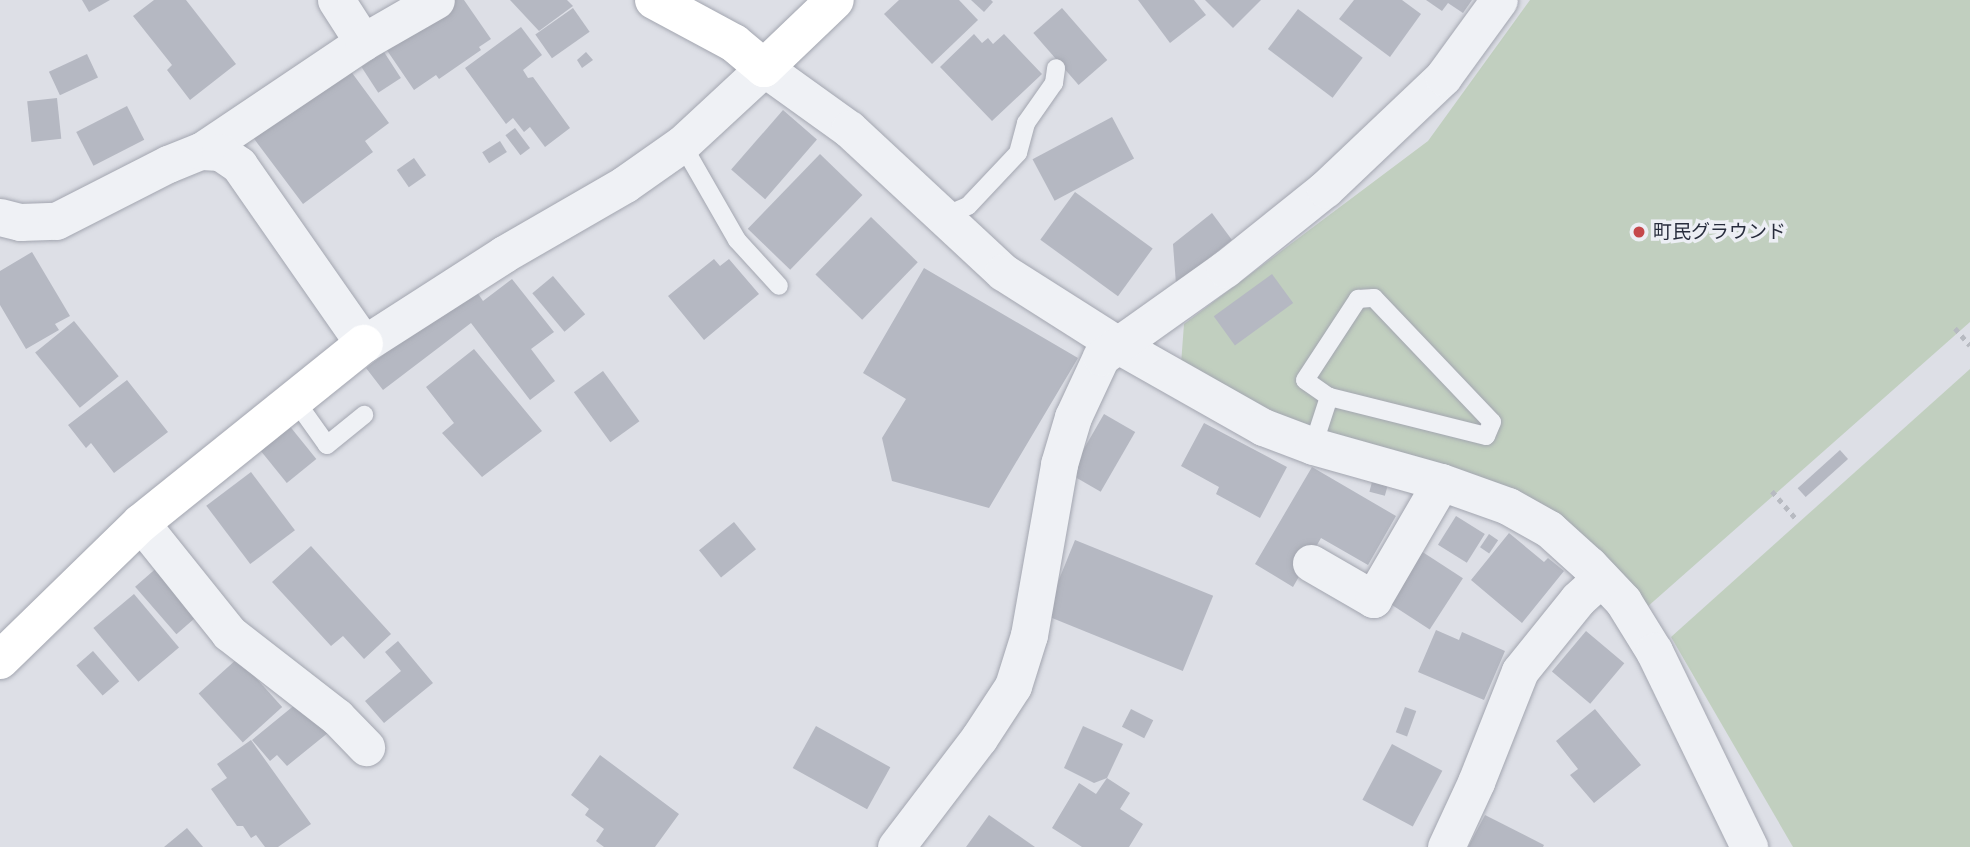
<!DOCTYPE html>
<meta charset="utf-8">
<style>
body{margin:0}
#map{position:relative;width:1970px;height:847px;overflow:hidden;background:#dddfe6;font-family:Arial,"Noto Sans JP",sans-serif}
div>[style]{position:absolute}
.green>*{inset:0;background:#c1cfbf}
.building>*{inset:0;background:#b5b8c2;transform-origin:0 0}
.path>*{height:4.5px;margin-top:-2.25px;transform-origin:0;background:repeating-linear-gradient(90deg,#b7bac1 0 5px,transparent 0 10px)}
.roads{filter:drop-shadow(0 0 2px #a3a6b0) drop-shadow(0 0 2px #a3a6b0)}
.lane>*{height:18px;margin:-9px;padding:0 9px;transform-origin:9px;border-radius:9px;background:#eff1f5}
.street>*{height:37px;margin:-18.5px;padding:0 18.5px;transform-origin:18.5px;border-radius:18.5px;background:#eff1f5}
.secondary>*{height:38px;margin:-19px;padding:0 19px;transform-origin:19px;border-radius:19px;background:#fff}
.dots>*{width:19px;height:19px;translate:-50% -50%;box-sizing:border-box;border:4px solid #eceef4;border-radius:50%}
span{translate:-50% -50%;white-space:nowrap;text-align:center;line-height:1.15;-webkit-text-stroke:7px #eceef4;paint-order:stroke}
.poi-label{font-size:19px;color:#272c3c}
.left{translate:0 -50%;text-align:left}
</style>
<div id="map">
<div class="green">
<div style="clip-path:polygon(1530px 0,1970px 0,1970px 322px,1646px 608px,1609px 563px,1294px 427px,1181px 364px,1184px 324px,1428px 141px)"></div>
<div style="clip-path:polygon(1970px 369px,1970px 847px,1793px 847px,1671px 637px)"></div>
</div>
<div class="building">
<div style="clip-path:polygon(82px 0,110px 0,89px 12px)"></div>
<div style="clip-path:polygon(154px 0,186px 0,236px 64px,190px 100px,167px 70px,172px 65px,133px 16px)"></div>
<div style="clip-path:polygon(449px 0,464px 0,491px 39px,479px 47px,481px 50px,439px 79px,436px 75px,414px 90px,382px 43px)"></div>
<div style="clip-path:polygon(510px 0,567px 0,573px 6px,539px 31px)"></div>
<div style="clip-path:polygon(899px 0,959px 0,978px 20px,932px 64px,884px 14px)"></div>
<div style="clip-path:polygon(971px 0,991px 0,993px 2px,984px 12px)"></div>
<div style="clip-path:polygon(1138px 0,1194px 0,1206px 15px,1170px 43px)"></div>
<div style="clip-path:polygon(1205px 0,1261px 0,1233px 28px)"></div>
<div style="clip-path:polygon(1354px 0,1402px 0,1421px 14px,1390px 57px,1339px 19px)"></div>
<div style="clip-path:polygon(1426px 0,1472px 0,1463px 13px,1448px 3px,1442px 11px)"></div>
<div style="left:573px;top:8px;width:29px;height:46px;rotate:55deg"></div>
<div style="left:1062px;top:8px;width:69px;height:38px;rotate:49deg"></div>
<div style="left:1298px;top:9px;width:81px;height:50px;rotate:37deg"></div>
<div style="clip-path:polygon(521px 27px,542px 55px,523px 70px,528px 78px,533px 77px,570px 128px,545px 147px,530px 127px,524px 132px,513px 118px,506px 124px,465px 68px)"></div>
<div style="clip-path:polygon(974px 34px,982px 43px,988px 38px,993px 44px,1004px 34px,1042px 74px,992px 121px,940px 67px)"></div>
<div style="left:384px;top:52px;width:31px;height:27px;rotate:57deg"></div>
<div style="clip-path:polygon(586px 52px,593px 60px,582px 68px,577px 60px)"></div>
<div style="left:87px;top:54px;width:26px;height:42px;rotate:65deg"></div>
<div style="clip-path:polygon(344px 62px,389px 123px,365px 141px,373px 152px,303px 204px,249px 132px)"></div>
<div style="left:57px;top:98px;width:41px;height:30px;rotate:84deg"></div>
<div style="left:127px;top:106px;width:38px;height:57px;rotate:63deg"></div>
<div style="left:783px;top:110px;width:45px;height:79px;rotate:41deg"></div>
<div style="left:1112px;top:117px;width:47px;height:90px;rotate:62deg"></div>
<div style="left:515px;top:128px;width:25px;height:12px;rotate:53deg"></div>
<div style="left:500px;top:141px;width:13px;height:21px;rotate:58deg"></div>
<div style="left:820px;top:154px;width:59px;height:104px;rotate:44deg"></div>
<div style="left:414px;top:158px;width:21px;height:21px;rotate:55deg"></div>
<div style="left:1075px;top:192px;width:96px;height:59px;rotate:36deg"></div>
<div style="clip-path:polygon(1212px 213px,1232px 240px,1176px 284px,1173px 244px)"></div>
<div style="left:871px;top:217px;width:65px;height:80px;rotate:44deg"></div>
<div style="clip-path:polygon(32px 252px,70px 316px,55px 324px,59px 330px,26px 349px,0 305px,0 271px)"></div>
<div style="clip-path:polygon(714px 259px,720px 266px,729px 259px,759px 294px,704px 340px,668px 296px)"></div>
<div style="clip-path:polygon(924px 268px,1078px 358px,989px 508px,892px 481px,882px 438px,906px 399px,863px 373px)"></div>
<div style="left:1272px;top:274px;width:36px;height:72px;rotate:54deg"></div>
<div style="left:553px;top:276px;width:50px;height:27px;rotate:50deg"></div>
<div style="clip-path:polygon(512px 279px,554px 332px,531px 349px,555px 381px,530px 400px,471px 323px,383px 390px,366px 368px,473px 286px,483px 301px)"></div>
<div style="left:74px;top:321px;width:71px;height:50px;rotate:51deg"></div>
<div style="clip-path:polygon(474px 349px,542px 431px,482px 477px,442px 433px,454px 423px,426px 387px)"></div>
<div style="left:603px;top:371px;width:62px;height:36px;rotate:54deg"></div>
<div style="clip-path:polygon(127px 380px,168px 432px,114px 473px,91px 443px,86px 448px,68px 425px)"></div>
<div style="left:1104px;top:414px;width:36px;height:69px;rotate:30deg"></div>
<div style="clip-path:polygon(1204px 423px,1287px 467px,1260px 518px,1216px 494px,1219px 487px,1181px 466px)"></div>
<div style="left:288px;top:424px;width:45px;height:38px;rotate:51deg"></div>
<div style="left:1840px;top:450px;width:12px;height:57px;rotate:48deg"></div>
<div style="clip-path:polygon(1312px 467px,1396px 516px,1368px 565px,1321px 538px,1293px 587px,1255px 564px)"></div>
<div style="left:251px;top:472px;width:73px;height:56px;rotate:53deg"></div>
<div style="left:1372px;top:482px;width:16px;height:10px;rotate:15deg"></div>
<div style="left:1456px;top:516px;width:34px;height:34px;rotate:32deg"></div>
<div style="left:734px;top:522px;width:35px;height:45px;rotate:51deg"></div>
<div style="clip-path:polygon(1509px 533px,1544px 562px,1548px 558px,1564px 571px,1522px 623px,1471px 580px)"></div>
<div style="left:1489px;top:534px;width:11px;height:16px;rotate:34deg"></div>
<div style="left:1075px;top:540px;width:149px;height:81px;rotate:22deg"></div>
<div style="clip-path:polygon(311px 546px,391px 634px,364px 659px,343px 636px,331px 646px,272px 582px)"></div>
<div style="left:1421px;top:551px;width:50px;height:61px;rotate:33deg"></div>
<div style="left:160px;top:565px;width:63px;height:33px;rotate:49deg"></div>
<div style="left:134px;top:594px;width:70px;height:53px;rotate:50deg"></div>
<div style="clip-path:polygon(1436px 630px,1459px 640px,1462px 632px,1505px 651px,1484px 700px,1418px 672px)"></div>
<div style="left:1586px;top:631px;width:50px;height:53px;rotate:40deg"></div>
<div style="clip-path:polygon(398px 641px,433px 683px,384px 723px,365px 701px,401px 671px,385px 652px)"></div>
<div style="left:93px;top:651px;width:40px;height:22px;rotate:49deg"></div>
<div style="left:238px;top:658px;width:66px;height:53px;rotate:48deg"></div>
<div style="clip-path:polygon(302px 699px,329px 732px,287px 766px,277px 755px,270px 761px,252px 740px)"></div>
<div style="left:1405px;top:707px;width:12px;height:27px;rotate:20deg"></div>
<div style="left:1131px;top:709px;width:25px;height:20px;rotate:27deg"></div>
<div style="clip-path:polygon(1595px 709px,1641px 765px,1594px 803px,1570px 775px,1578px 769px,1556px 741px)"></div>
<div style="left:816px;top:726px;width:85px;height:48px;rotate:29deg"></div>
<div style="clip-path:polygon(1083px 726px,1123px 744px,1107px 778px,1094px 783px,1064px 768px)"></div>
<div style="clip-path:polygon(251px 740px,311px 824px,278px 847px,265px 847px,256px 835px,251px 838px,243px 826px,237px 826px,211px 789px,227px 778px,217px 764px)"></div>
<div style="left:1392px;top:744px;width:57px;height:63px;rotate:28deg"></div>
<div style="clip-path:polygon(600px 755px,679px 814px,655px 847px,604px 847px,596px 841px,604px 829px,585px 815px,589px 809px,571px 795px)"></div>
<div style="clip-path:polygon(1107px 778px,1130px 793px,1120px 809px,1143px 824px,1129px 847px,1082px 847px,1052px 828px,1079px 783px,1096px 794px)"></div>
<div style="clip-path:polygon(989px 815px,1035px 847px,966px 847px)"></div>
<div style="clip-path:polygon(1485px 815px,1544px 845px,1543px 847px,1468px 847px)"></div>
<div style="clip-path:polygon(187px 828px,203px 847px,164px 847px)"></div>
</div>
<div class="path">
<div style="left:1955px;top:328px;width:23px;rotate:49deg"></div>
<div style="left:1772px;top:491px;width:37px;rotate:49deg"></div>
</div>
<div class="roads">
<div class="lane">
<div style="left:682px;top:144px;width:111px;rotate:60.2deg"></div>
<div style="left:737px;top:240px;width:62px;rotate:47.6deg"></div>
<div style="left:942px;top:217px;width:28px;rotate:-23deg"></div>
<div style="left:968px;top:206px;width:73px;rotate:-46.7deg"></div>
<div style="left:1018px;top:153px;width:31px;rotate:-75deg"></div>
<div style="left:1026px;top:123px;width:49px;rotate:-55deg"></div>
<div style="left:1054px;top:83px;width:15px;rotate:-82deg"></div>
<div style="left:295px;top:400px;width:55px;rotate:54.6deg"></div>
<div style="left:327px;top:445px;width:48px;rotate:-39deg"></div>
<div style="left:1313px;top:446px;width:52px;rotate:-71.9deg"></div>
<div style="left:1329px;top:397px;width:29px;rotate:-145deg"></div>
<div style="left:1305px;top:380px;width:97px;rotate:-56.8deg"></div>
<div style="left:1358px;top:299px;width:16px;rotate:-4deg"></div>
<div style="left:1374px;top:298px;width:171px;rotate:46.4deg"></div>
<div style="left:1492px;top:422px;width:15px;rotate:113deg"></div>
<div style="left:1486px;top:436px;width:162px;rotate:-166deg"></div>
</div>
<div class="street">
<div style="left:336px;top:0;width:50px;rotate:57.3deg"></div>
<div style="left:201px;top:151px;width:195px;rotate:-33.9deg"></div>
<div style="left:363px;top:42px;width:84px;rotate:-29.9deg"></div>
<div style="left:0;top:217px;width:21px;rotate:14deg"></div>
<div style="left:20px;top:222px;width:36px;rotate:-2deg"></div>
<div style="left:56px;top:221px;width:126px;rotate:-27deg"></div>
<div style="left:168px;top:164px;width:35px;rotate:-22deg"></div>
<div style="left:201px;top:151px;width:19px;rotate:3deg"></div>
<div style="left:220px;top:152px;width:23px;rotate:34deg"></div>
<div style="left:239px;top:165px;width:218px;rotate:55.1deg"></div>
<div style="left:364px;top:344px;width:166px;rotate:-32.7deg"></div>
<div style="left:504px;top:254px;width:140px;rotate:-30deg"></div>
<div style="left:625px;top:184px;width:70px;rotate:-35.1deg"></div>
<div style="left:682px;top:144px;width:112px;rotate:-42.8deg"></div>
<div style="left:764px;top:68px;width:105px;rotate:35.7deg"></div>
<div style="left:849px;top:129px;width:210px;rotate:42.9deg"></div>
<div style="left:1003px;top:272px;width:136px;rotate:32.4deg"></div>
<div style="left:1118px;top:345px;width:167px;rotate:29.5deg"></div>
<div style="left:1263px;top:427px;width:53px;rotate:20.8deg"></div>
<div style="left:1313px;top:446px;width:133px;rotate:15.7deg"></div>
<div style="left:1441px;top:482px;width:71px;rotate:19.7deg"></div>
<div style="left:1508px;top:506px;width:47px;rotate:29.3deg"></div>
<div style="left:1549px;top:529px;width:54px;rotate:42deg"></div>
<div style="left:1589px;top:565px;width:50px;rotate:46.6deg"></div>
<div style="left:1623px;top:601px;width:59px;rotate:58.2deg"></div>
<div style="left:1654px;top:651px;width:218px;rotate:64.1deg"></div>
<div style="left:141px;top:523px;width:141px;rotate:51.3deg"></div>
<div style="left:229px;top:633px;width:137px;rotate:37.9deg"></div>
<div style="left:337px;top:717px;width:42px;rotate:46deg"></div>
<div style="left:1311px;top:563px;width:72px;rotate:30.1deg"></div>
<div style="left:1373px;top:599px;width:135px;rotate:-59.8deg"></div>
<div style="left:896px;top:847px;width:137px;rotate:-52.7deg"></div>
<div style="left:979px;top:738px;width:62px;rotate:-56.8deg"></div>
<div style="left:1013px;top:686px;width:53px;rotate:-72.6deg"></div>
<div style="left:1029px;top:635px;width:174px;rotate:-80deg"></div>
<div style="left:1059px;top:464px;width:49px;rotate:-73.4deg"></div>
<div style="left:1073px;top:417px;width:66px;rotate:-65deg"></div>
<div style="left:1101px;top:357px;width:152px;rotate:-35.4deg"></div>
<div style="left:1225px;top:269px;width:128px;rotate:-38.7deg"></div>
<div style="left:1325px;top:189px;width:163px;rotate:-43.5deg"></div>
<div style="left:1443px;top:77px;width:95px;rotate:-54deg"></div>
<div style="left:1446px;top:847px;width:72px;rotate:-65.2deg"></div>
<div style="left:1476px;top:782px;width:119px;rotate:-68.4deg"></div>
<div style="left:1520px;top:671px;width:92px;rotate:-51.1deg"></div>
<div style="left:1578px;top:599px;width:31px;rotate:-42deg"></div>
</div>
<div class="secondary">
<div style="left:654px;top:0;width:91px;rotate:28.3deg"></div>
<div style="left:734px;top:43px;width:39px;rotate:40deg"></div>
<div style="left:764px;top:68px;width:98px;rotate:-43.8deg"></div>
<div style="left:0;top:660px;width:197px;rotate:-44.2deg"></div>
<div style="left:141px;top:523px;width:286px;rotate:-38.8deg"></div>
</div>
</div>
<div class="dots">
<div style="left:1639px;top:232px;background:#c5484b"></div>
</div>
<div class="poi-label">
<span class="left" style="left:1653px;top:232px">町民グラウンド</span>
</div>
</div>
